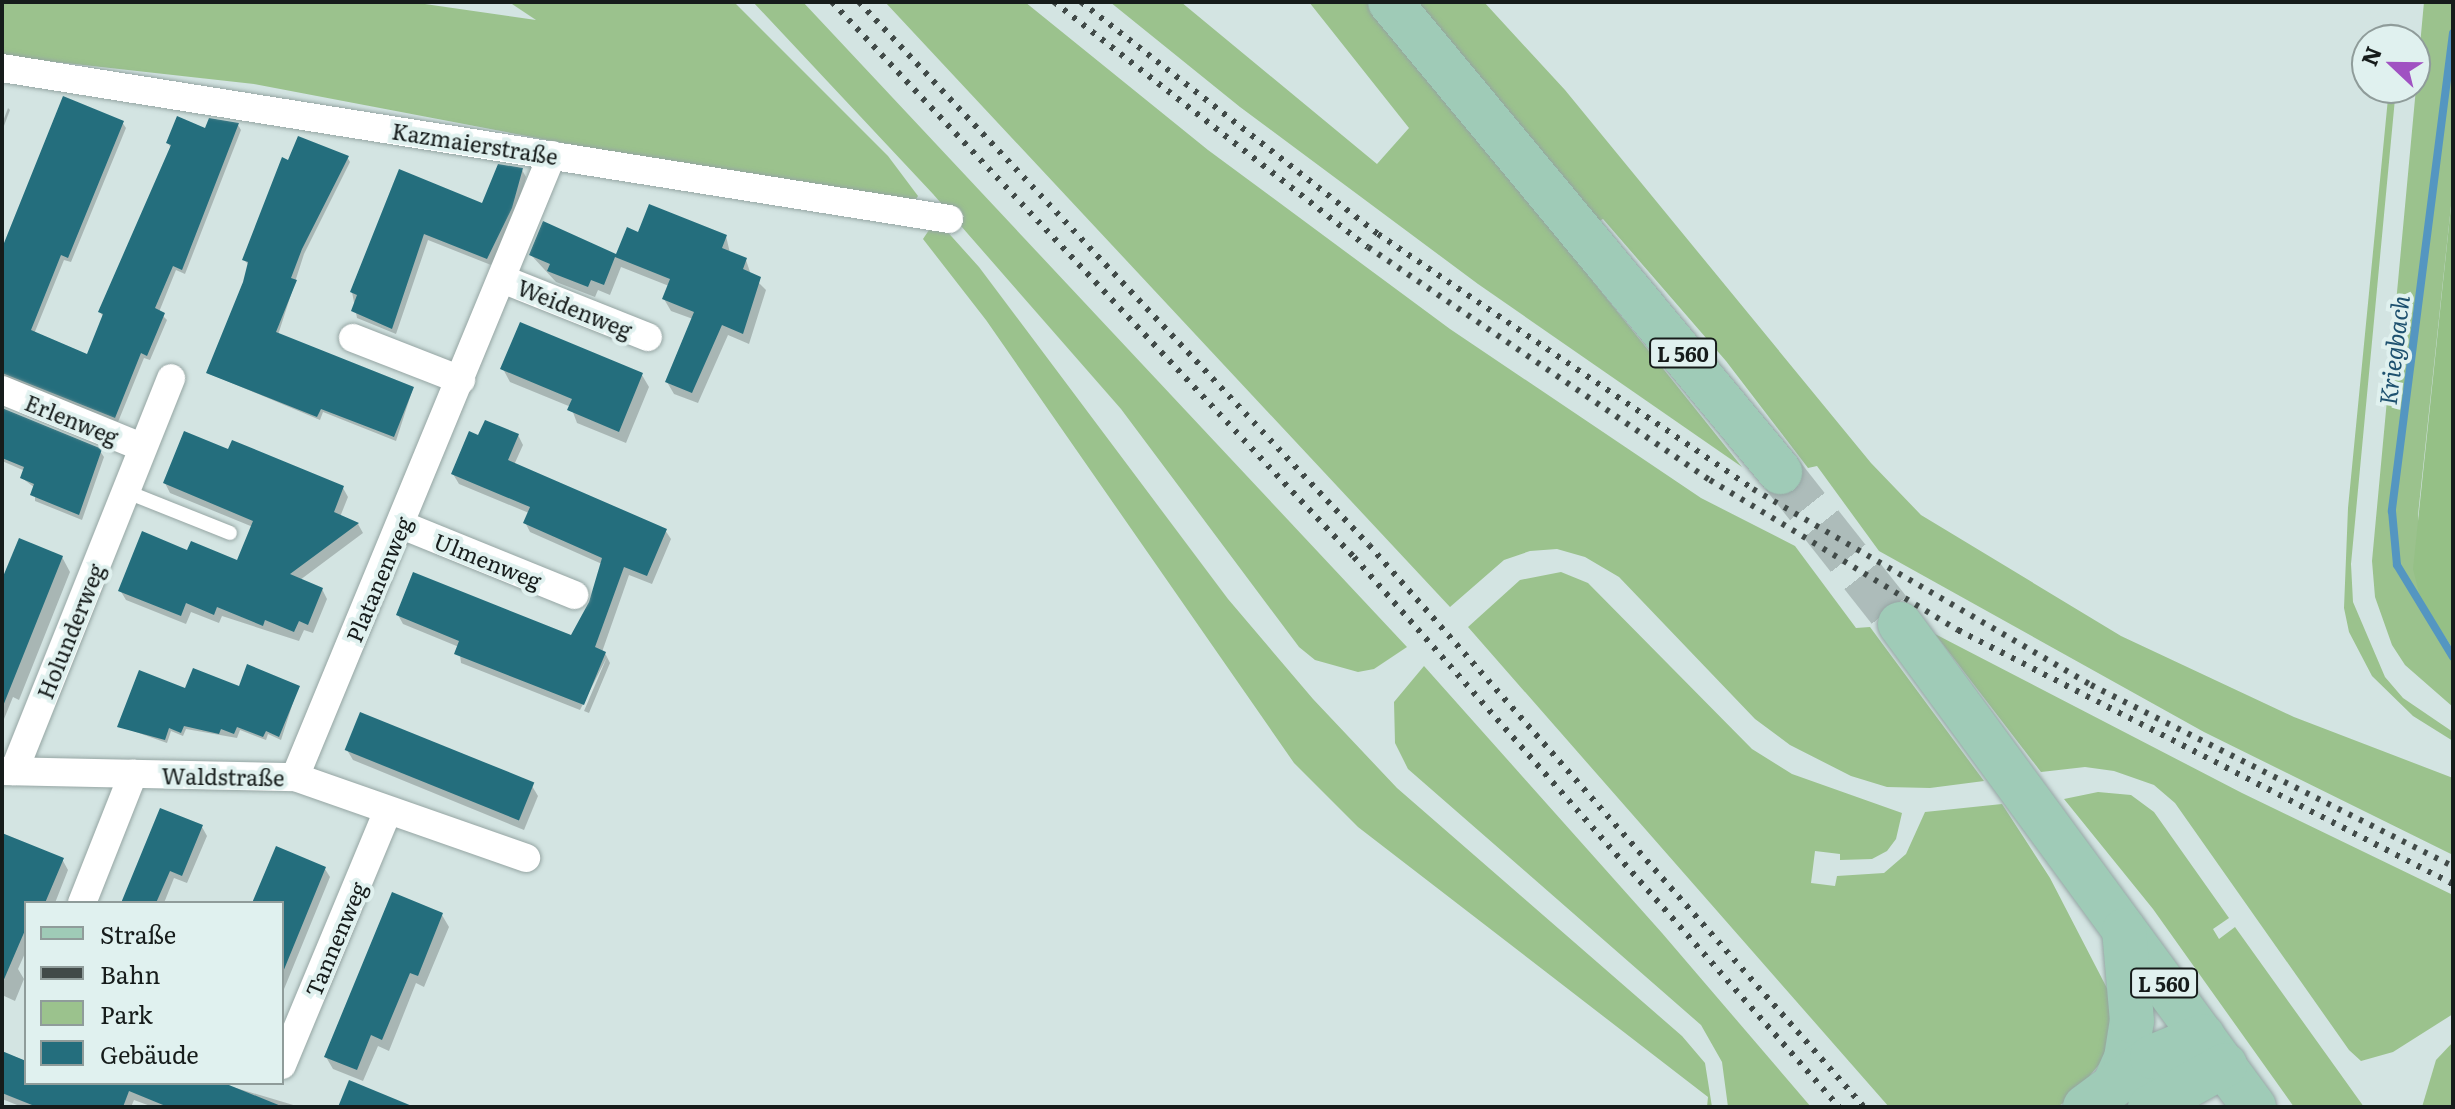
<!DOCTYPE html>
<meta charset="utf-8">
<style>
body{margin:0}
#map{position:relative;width:2455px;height:1109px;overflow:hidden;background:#d3e4e2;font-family:Literata,serif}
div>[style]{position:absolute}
.green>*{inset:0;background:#9bc28d}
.forest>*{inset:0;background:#95c086}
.shadow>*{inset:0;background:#0003}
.stream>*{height:8px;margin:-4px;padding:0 4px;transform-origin:4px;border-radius:4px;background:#5496c1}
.building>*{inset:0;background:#246e7d;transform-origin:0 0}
.primary-tunnel>*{height:44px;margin-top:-22px;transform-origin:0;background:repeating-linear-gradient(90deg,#adbcba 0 44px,transparent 0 66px)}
.roads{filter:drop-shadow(0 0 2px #95a5a3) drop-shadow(0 0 2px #95a5a3)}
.service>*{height:14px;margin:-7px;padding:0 7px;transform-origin:7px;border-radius:7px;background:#fff}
.minor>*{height:28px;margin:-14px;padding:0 14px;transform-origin:14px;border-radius:14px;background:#fff}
.primary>*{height:44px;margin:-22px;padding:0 22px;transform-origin:22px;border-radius:22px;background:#9fcbb7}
.rail>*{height:6px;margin-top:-3px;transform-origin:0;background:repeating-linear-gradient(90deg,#414a48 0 4px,transparent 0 12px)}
span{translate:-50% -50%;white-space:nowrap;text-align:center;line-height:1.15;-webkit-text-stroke:8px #e0f1ef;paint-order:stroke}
.shield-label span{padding:2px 6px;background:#e0f1ef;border:2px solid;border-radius:6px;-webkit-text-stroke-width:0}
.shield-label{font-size:20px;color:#161c1b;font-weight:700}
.street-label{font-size:22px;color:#161c1b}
.water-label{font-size:24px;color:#1e516f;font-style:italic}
.frame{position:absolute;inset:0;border:4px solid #161c1b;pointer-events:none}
.legend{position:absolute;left:24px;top:901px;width:260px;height:184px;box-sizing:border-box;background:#e0f1ef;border:2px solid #8f9c9a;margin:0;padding:10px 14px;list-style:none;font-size:24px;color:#161c1b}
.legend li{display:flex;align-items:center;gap:16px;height:40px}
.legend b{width:40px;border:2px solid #8f9c9a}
.north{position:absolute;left:2351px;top:24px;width:80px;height:80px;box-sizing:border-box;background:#e0f1ef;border:2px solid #8f9c9a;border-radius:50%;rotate:292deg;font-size:22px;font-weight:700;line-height:32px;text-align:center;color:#161c1b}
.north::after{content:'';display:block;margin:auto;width:28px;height:36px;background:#a052c2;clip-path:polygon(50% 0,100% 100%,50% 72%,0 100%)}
</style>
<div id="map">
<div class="green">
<div style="clip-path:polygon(2px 2px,411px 2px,536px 20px,509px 2px,734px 2px,888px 156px,918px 196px,910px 209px,254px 84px,2px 56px)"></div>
<div style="clip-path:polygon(753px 2px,803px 2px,1407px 647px,1374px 669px,1358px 672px,1315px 660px,1299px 647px,1121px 409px,933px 194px)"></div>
<div style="clip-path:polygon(885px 2px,1025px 2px,1208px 150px,1450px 329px,1701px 498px,1795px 546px,1856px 628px,1870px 627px,1984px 781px,1930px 788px,1887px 787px,1851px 776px,1790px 745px,1755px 719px,1619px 577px,1585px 557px,1557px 549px,1530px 551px,1504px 560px,1450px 607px)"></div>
<div style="clip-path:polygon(1110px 2px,1181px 2px,1377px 164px,1409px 128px,1309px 2px,1369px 2px,1742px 467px,1478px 284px,1240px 107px)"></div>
<div style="clip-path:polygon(1414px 2px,1484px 2px,1565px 90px,1871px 463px,1921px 515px,2121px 636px,2294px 717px,2453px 778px,2453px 855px,2204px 732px,1879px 551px,1817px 466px,1808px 468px,1726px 361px,1603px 219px,1597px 222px)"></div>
<div style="clip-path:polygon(2424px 2px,2453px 2px,2453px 187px,2418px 515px,2421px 601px,2453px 649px,2453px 707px,2405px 665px,2392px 645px,2375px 597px,2372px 561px)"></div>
<div style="clip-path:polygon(2389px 88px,2396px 88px,2351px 564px,2353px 602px,2385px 677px,2403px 698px,2453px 732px,2453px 741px,2413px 716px,2372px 676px,2349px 632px,2344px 608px,2348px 508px)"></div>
<div style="clip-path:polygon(931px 227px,944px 228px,979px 267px,1228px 599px,1313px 699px,1397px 788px,1682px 1036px,1705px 1063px,1712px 1107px,1707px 1107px,1708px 1097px,1358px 827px,1294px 763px,986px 320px,923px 239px)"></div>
<div style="clip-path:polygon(1561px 572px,1588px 583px,1752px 749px,1792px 774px,1902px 813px,1896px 839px,1887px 851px,1872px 859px,1840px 860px,1840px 854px,1815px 851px,1811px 883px,1835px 886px,1837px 876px,1884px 873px,1906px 854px,1925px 812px,2002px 804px,2050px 878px,2110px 994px,2112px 1028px,2103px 1060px,2070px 1099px,2057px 1107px,1889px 1107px,1468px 627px,1520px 580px)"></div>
<div style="clip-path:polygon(1935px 634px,2242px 793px,2453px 895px,2453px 1014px,2393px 1052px,2361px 1061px,2349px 1050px,2175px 803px,2154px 785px,2114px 771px,2085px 767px,2041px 772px)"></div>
<div style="clip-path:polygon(1424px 666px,1662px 933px,1811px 1107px,1728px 1107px,1722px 1062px,1701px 1025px,1408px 769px,1395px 743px,1394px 702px)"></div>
<div style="clip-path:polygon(2098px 792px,2131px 795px,2154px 812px,2229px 918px,2213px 929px,2219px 939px,2235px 927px,2364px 1107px,2294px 1107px,2153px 909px,2064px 799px)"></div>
<div style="clip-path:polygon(2453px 1042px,2453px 1107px,2422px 1107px,2436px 1060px)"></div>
</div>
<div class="forest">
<div style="clip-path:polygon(2453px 187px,2453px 649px,2421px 601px,2413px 569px)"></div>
</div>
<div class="shadow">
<div style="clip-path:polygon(8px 108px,10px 110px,2px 131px,2px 124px)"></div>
<div style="clip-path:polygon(122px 122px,126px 128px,71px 262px,64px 260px,34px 334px,88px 356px,104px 318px,100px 312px,172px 150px,168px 143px,238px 125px,241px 130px,185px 274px,176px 270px,159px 312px,167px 320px,150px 360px,144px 358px,118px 422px,2px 379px,2px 253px)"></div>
<div style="clip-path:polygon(347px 157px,350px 162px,304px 254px,278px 335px,413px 388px,396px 441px,323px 412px,320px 420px,208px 373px,245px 282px,249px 265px,244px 260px,290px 162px)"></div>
<div style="clip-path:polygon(522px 170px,526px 177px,515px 216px,491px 265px,428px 240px,396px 334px,357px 318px,352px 292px,400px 172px,483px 206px)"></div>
<div style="clip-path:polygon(544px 223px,617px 257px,639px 234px,726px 236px,730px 253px,746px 260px,751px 275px,766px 290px,749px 344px,728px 335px,698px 403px,674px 394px,667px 382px,693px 319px,671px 311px,664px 299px,669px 286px,621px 267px,610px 295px,598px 290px,595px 297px,556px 282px,531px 255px)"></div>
<div style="clip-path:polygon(503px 369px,642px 375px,649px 387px,626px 443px,577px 423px,571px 407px,510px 382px)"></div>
<div style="clip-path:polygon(2px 410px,100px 451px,104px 457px,82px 520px,35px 501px,35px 488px,22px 478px,25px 471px,2px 461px)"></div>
<div style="clip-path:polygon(518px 435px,523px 445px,514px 465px,665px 530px,671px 539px,652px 584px,629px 575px,602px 652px,605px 653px,610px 663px,589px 713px,584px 711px,607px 657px,580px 710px,461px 663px,459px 647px,403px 624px,398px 615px,572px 637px,592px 601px,602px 564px,530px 532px,525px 522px,529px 513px,459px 484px,453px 474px,480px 437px)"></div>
<div style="clip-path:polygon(229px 452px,343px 488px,348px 497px,340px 517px,358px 524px,363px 533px,300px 580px,322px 589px,327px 599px,313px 633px,304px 630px,299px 641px,222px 616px,219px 623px,191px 612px,186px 624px,126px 600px,120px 590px,188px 552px,238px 563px,253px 527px,170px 493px,165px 483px)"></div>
<div style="clip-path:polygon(20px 540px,62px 557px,70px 572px,19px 700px,13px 697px,2px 724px,2px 580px)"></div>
<div style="clip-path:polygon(298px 687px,281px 740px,268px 734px,266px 740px,240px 730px,237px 738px,186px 729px,183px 736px,171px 731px,167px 743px,119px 726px,186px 691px)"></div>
<div style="clip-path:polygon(347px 750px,532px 786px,538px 796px,524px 830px,353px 760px)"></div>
<div style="clip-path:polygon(202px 827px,207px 836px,187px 883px,174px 878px,164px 903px,124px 903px)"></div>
<div style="clip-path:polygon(2px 841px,62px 859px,68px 870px,55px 903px,26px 903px,26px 951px,18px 969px,24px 979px,15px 1001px,2px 995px)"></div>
<div style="clip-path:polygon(325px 869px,330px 877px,282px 994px,282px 903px,255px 903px)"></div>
<div style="clip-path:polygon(442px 915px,449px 927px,424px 987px,416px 983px,389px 1051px,378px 1046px,363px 1081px,333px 1069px,326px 1057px)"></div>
<div style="clip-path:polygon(2px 1052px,26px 1061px,26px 1083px,219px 1083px,300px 1107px,153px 1107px,134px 1100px,131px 1107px,22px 1107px,2px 1099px)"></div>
</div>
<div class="stream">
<div style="left:2453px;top:33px;width:482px;rotate:97.3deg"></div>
<div style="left:2392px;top:511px;width:54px;rotate:84.7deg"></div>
<div style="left:2397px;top:565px;width:108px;rotate:58.7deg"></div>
</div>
<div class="building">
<div style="clip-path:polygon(63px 96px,124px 121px,68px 258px,61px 255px,31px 330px,87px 354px,103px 314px,98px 312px,171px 145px,166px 143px,177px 116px,205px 128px,209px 118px,239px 123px,182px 270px,173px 266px,155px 308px,165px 313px,147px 356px,141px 353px,115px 418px,2px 373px,2px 248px)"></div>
<div style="clip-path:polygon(298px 136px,349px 156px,302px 249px,291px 278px,297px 280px,276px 332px,414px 387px,394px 437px,321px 409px,317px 417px,206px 373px,243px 282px,248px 262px,242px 260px,282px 157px,288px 160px)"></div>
<div style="clip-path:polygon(498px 164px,523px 168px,512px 208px,487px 259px,424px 234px,392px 329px,351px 311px,357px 295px,350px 292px,399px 169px,482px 203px)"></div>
<div style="clip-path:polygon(649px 204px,727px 235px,722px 248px,747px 258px,743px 269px,761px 277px,743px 334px,722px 325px,692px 393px,665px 382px,694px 312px,662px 299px,670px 279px,615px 257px,604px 285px,591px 280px,588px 287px,547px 271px,550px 264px,529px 255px,543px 221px,616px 254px,627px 227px,638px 232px)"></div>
<div style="clip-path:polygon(520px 322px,643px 373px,619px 432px,567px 410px,572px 399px,500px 369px)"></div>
<div style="clip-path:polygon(2px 408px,102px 449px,79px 515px,30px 495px,34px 484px,20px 478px,24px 467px,2px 458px)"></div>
<div style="clip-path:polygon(485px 420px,519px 434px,508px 460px,667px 529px,647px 576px,624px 567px,595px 647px,606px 652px,584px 705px,454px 654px,459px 641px,396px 615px,413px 572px,571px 635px,589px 602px,602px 558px,523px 523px,530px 507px,451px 474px,469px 431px,478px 435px)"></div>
<div style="clip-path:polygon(184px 431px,228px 449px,232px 440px,344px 486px,334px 512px,359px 523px,290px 574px,323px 588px,308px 625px,299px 621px,294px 632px,265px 620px,263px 626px,217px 607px,214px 615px,186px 603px,181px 616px,118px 591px,142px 531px,187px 550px,191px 541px,237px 560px,253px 521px,163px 483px)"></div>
<div style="clip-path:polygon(19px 538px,63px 556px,3px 706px,2px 579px)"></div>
<div style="clip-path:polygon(247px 664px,300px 686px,279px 737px,266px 731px,263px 737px,237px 727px,234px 734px,221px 729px,219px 734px,184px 726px,181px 733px,169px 728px,165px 740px,117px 727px,139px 670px,185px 688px,193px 668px,239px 686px)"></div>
<div style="left:360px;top:712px;width:188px;height:41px;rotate:22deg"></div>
<div style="clip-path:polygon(160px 808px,203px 825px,182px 876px,170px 871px,156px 903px,121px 903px)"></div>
<div style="clip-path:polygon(2px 833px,64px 858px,45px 903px,26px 903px,26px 928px,2px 984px)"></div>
<div style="clip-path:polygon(276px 846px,326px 867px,283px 972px,282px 903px,252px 903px)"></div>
<div style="clip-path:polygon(392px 892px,443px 913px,418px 976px,410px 973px,382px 1040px,371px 1035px,357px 1070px,324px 1057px)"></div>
<div style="clip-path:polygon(2px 1051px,26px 1061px,26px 1083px,224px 1083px,281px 1106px,168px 1107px,129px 1091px,123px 1107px,37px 1107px,2px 1093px)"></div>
<div style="clip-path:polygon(349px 1080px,412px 1106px,412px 1107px,338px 1107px)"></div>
</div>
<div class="primary-tunnel">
<div style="left:1780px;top:472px;width:194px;rotate:51.7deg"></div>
</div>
<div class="roads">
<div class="service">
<div style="left:125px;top:491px;width:113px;rotate:21.8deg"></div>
</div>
<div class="minor">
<div style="left:2px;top:68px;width:959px;rotate:9.06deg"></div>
<div style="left:502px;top:279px;width:157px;rotate:21.7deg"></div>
<div style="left:353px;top:338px;width:116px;rotate:21.3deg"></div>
<div style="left:2px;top:390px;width:151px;rotate:22.2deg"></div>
<div style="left:402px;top:525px;width:186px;rotate:22.1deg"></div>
<div style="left:2px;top:771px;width:293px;rotate:1.2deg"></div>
<div style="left:295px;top:777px;width:245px;rotate:19.3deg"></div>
<div style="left:14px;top:771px;width:423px;rotate:-68.2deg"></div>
<div style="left:295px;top:777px;width:673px;rotate:-67.55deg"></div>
<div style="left:82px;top:903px;width:139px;rotate:-68.4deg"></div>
<div style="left:282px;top:1065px;width:273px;rotate:-67.4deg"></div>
</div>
<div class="primary">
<div style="left:1390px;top:2px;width:611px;rotate:50.31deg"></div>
<div style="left:1900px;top:624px;width:599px;rotate:53.76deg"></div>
<div style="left:2114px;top:1085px;width:30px;rotate:-66deg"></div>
<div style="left:2126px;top:1058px;width:37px;rotate:-81deg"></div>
<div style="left:2132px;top:1021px;width:91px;rotate:-95deg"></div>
<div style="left:2085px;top:1107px;width:84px;rotate:-36.7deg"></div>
<div style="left:2152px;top:1057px;width:55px;rotate:-22.4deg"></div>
<div style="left:2150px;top:1107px;width:86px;rotate:-29.2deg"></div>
</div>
</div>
<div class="rail">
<div style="left:832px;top:2px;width:762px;rotate:46.76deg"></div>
<div style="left:1354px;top:557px;width:733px;rotate:48.59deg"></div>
<div style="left:859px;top:2px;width:745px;rotate:46.8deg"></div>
<div style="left:1369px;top:545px;width:749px;rotate:48.63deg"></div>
<div style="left:1054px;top:2px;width:398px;rotate:38deg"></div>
<div style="left:1368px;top:247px;width:414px;rotate:34.3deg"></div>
<div style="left:1710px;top:480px;width:290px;rotate:31.2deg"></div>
<div style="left:1958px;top:630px;width:556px;rotate:27.16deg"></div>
<div style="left:1081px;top:2px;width:377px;rotate:38deg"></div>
<div style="left:1378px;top:234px;width:453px;rotate:34.2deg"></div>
<div style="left:1753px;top:489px;width:391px;rotate:30.1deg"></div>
<div style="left:2091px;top:685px;width:405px;rotate:26.6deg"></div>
</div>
<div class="shield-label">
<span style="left:1683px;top:353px">L 560</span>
<span style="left:2164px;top:983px">L 560</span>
</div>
<div class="street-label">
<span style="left:475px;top:143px;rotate:9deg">Kazmaierstraße</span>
<span style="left:575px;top:308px;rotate:22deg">Weidenweg</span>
<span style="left:72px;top:419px;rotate:22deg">Erlenweg</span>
<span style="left:488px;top:560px;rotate:22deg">Ulmenweg</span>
<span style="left:378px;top:579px;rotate:-67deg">Platanenweg</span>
<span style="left:70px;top:631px;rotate:-68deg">Holunderweg</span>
<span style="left:223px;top:776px;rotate:1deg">Waldstraße</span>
<span style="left:335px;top:939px;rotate:-67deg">Tannenweg</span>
</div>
<div class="water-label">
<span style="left:2393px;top:350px;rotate:-83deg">Kriegbach</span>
</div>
<div class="frame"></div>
<ul class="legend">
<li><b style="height:10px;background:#9fcbb7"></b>Straße</li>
<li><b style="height:10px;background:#414a48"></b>Bahn</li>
<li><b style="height:22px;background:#9bc28d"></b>Park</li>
<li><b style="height:22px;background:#246e7d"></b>Gebäude</li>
</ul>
<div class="north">N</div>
</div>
